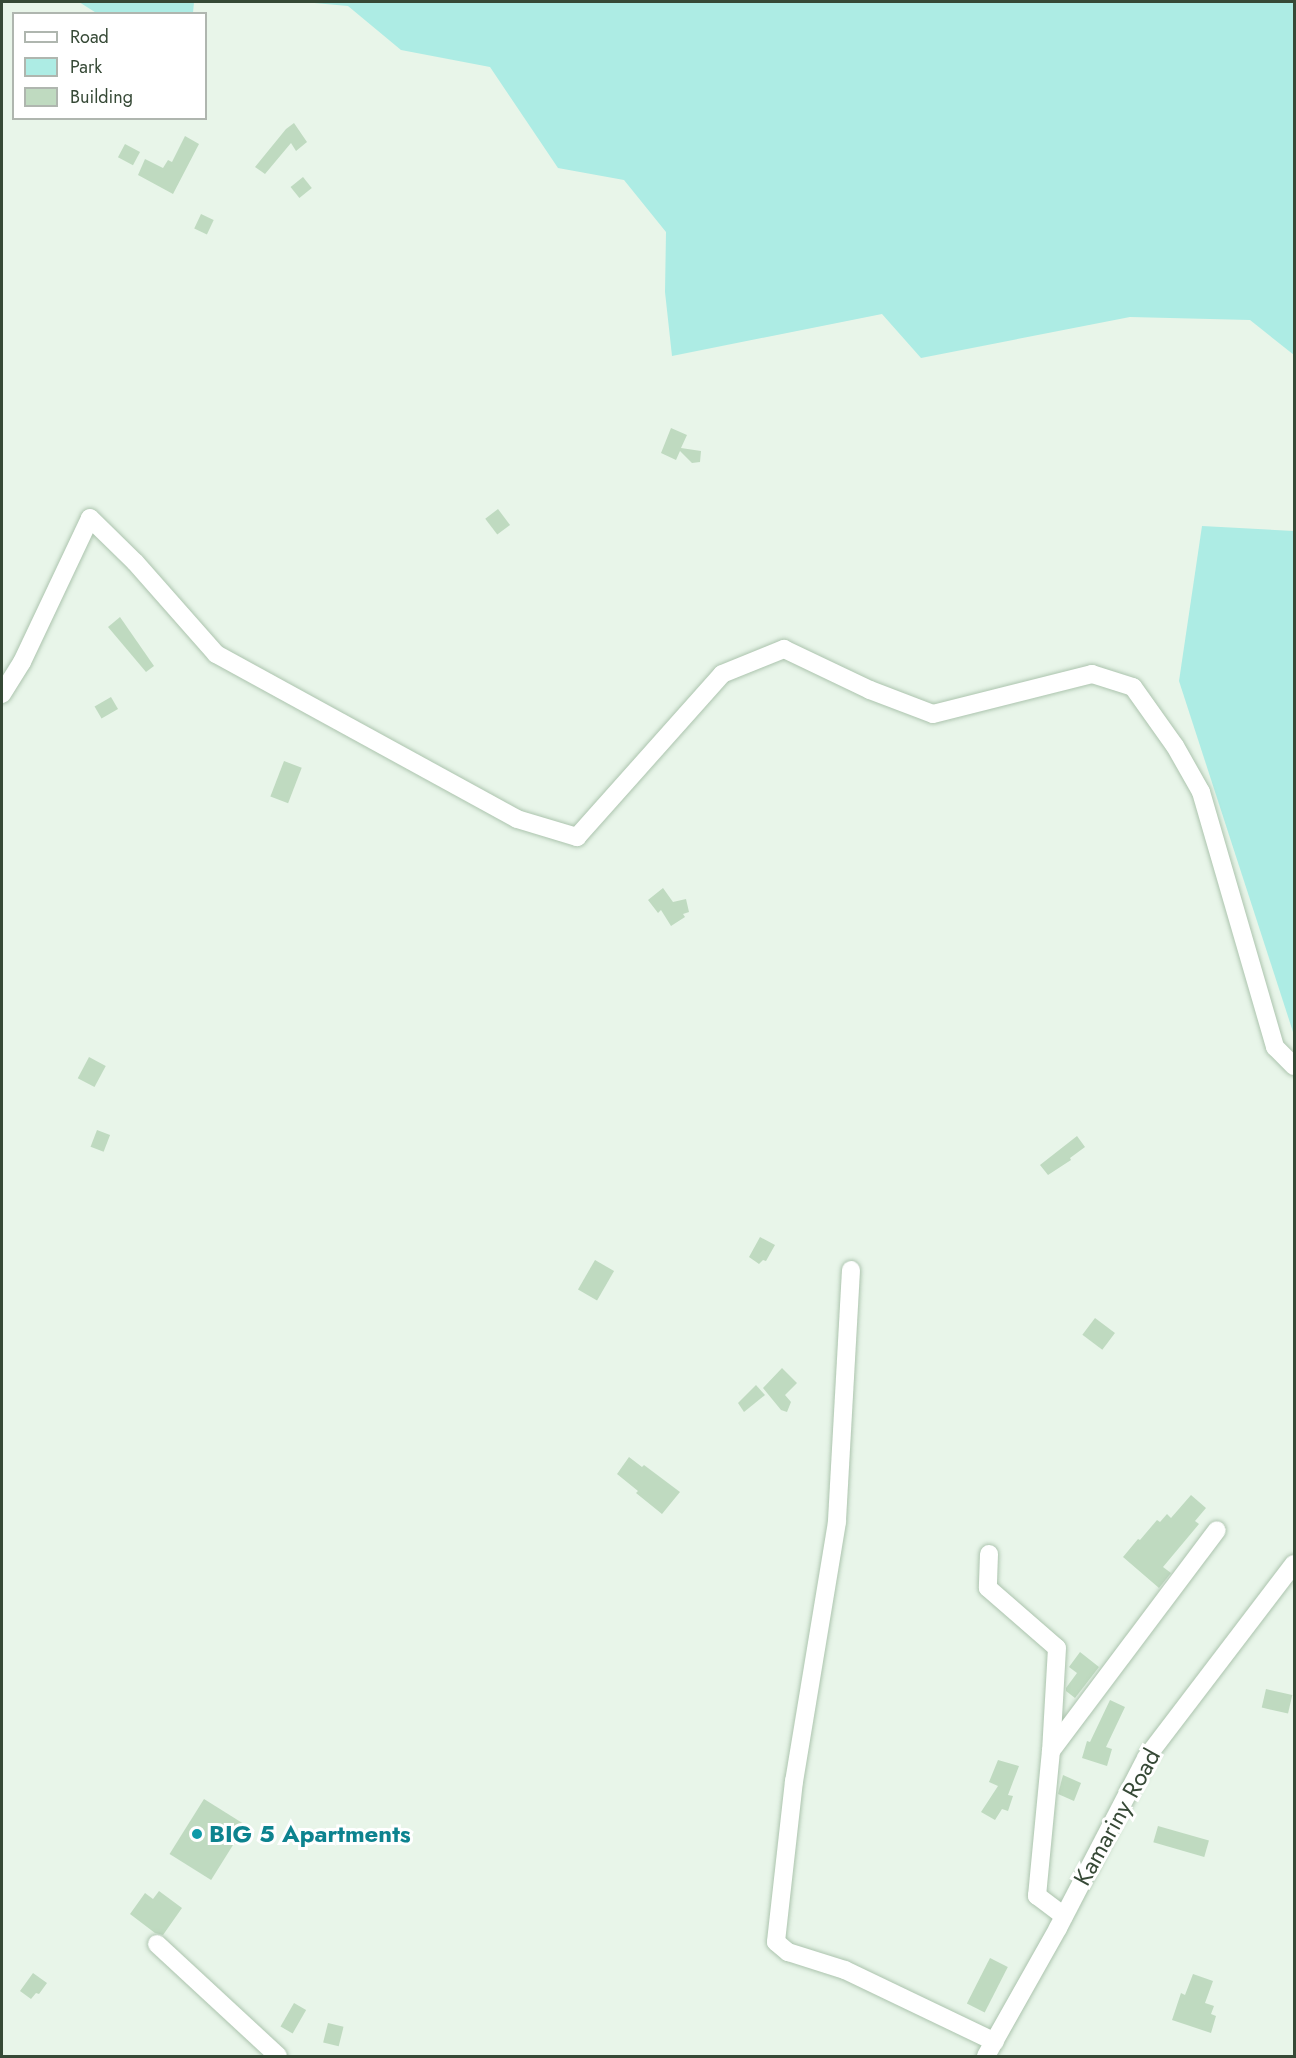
<!DOCTYPE html>
<style>
body{margin:0}
#map{position:relative;width:1296px;height:2058px;overflow:hidden;background:#e8f5e9;font-family:Jost,sans-serif}
div>[style]{position:absolute}
.green>*{inset:0;background:#adece4}
.building>*{inset:0;background:#bfdac0;transform-origin:0 0}
.roads{filter:drop-shadow(0 0 2px #acc4ae) drop-shadow(0 0 2px #acc4ae)}
.minor>*{height:18px;margin:-9px;padding:0 9px;transform-origin:9px;border-radius:9px;background:#fff}
.dots>*{width:16px;height:16px;translate:-50% -50%;box-sizing:border-box;border:3px solid #fff;border-radius:50%}
span{translate:-50% -50%;white-space:nowrap;text-align:center;line-height:1.15;-webkit-text-stroke:6px #fff;paint-order:stroke}
.street-label{font-size:24px;color:#364936}
.culture-label{font-size:24px;color:#0d838f;font-weight:700}
.left{translate:0 -50%;text-align:left}
.frame{position:absolute;inset:0;border:3px solid #364936;pointer-events:none}
.legend{position:absolute;left:12px;top:12px;width:195px;height:108px;box-sizing:border-box;background:#fff;border:2px solid #afb6af;margin:0;padding:8px 10px;list-style:none;font-size:18px;color:#364936}
.legend li{display:flex;align-items:center;gap:12px;height:30px}
.legend b{width:30px;border:2px solid #afb6af}
</style>
<div id="map">
<div class="green">
<div style="clip-path:polygon(79px 2px,194px 2px,193px 13px,98px 14px)"></div>
<div style="clip-path:polygon(303px 2px,1294px 2px,1294px 355px,1250px 320px,1130px 317px,921px 358px,882px 314px,672px 356px,665px 292px,666px 232px,624px 180px,558px 168px,490px 67px,401px 50px,348px 6px)"></div>
<div style="clip-path:polygon(1202px 526px,1294px 531px,1294px 1035px,1179px 681px)"></div>
</div>
<div class="building">
<div style="clip-path:polygon(294px 123px,307px 142px,296px 151px,291px 143px,265px 174px,255px 167px,286px 129px)"></div>
<div style="clip-path:polygon(185px 136px,199px 144px,173px 194px,138px 175px,145px 159px,163px 168px,168px 160px,172px 162px)"></div>
<div style="left:125px;top:144px;width:17px;height:15px;rotate:28deg"></div>
<div style="left:303px;top:177px;width:14px;height:16px;rotate:51deg"></div>
<div style="left:201px;top:214px;width:14px;height:16px;rotate:25deg"></div>
<div style="clip-path:polygon(671px 428px,687px 435px,681px 448px,701px 451px,700px 462px,692px 463px,680px 451px,676px 460px,661px 453px)"></div>
<div style="left:498px;top:509px;width:20px;height:16px;rotate:53deg"></div>
<div style="clip-path:polygon(120px 617px,154px 666px,146px 672px,108px 627px)"></div>
<div style="left:111px;top:697px;width:14px;height:19px;rotate:60deg"></div>
<div style="left:284px;top:761px;width:19px;height:38px;rotate:21deg"></div>
<div style="clip-path:polygon(663px 888px,673px 902px,686px 899px,689px 912px,683px 914px,685px 917px,671px 926px,661px 910px,658px 913px,648px 900px)"></div>
<div style="left:89px;top:1057px;width:19px;height:24px;rotate:28deg"></div>
<div style="left:97px;top:1130px;width:14px;height:18px;rotate:21deg"></div>
<div style="clip-path:polygon(1077px 1136px,1085px 1147px,1070px 1158px,1071px 1160px,1048px 1175px,1040px 1165px)"></div>
<div style="clip-path:polygon(760px 1237px,775px 1245px,766px 1261px,763px 1260px,759px 1264px,749px 1257px)"></div>
<div style="left:595px;top:1260px;width:22px;height:34px;rotate:30deg"></div>
<div style="left:1095px;top:1318px;width:25px;height:21px;rotate:37deg"></div>
<div style="clip-path:polygon(782px 1368px,797px 1383px,785px 1395px,791px 1402px,787px 1412px,781px 1410px,763px 1388px)"></div>
<div style="clip-path:polygon(756px 1385px,765px 1395px,744px 1412px,738px 1403px)"></div>
<div style="clip-path:polygon(629px 1457px,642px 1467px,644px 1465px,680px 1492px,662px 1514px,636px 1493px,638px 1491px,617px 1474px)"></div>
<div style="clip-path:polygon(1191px 1495px,1206px 1508px,1195px 1521px,1199px 1524px,1163px 1567px,1171px 1573px,1159px 1588px,1123px 1557px,1138px 1539px,1140px 1540px,1157px 1520px,1160px 1522px,1167px 1514px,1171px 1518px)"></div>
<div style="clip-path:polygon(1080px 1652px,1099px 1667px,1075px 1698px,1066px 1691px,1066px 1688px,1077px 1673px,1069px 1667px)"></div>
<div style="left:1266px;top:1689px;width:27px;height:19px;rotate:13deg"></div>
<div style="clip-path:polygon(1110px 1700px,1125px 1707px,1106px 1747px,1112px 1749px,1107px 1766px,1082px 1758px,1087px 1741px,1090px 1742px)"></div>
<div style="clip-path:polygon(998px 1760px,1019px 1766px,1008px 1795px,1013px 1796px,1008px 1811px,1002px 1809px,995px 1820px,981px 1812px,998px 1786px,989px 1782px)"></div>
<div style="clip-path:polygon(1063px 1775px,1081px 1783px,1074px 1801px,1058px 1794px)"></div>
<div style="left:204px;top:1799px;width:49px;height:65px;rotate:32deg"></div>
<div style="left:1158px;top:1826px;width:53px;height:17px;rotate:16deg"></div>
<div style="clip-path:polygon(159px 1891px,182px 1908px,163px 1935px,155px 1933px,130px 1914px,145px 1893px,153px 1899px)"></div>
<div style="left:990px;top:1958px;width:20px;height:51px;rotate:27deg"></div>
<div style="clip-path:polygon(33px 1973px,47px 1983px,39px 1994px,36px 1993px,31px 1999px,20px 1991px)"></div>
<div style="clip-path:polygon(1193px 1974px,1213px 1981px,1205px 2003px,1214px 2006px,1211px 2014px,1216px 2016px,1211px 2033px,1172px 2020px,1181px 1993px,1185px 1995px)"></div>
<div style="left:294px;top:2003px;width:14px;height:27px;rotate:30deg"></div>
<div style="left:328px;top:2023px;width:16px;height:20px;rotate:14deg"></div>
</div>
<div class="roads">
<div class="minor">
<div style="left:2px;top:694px;width:38px;rotate:-58deg"></div>
<div style="left:22px;top:662px;width:159px;rotate:-64.7deg"></div>
<div style="left:90px;top:518px;width:63px;rotate:44.4deg"></div>
<div style="left:135px;top:562px;width:123px;rotate:48.6deg"></div>
<div style="left:216px;top:654px;width:343px;rotate:28.7deg"></div>
<div style="left:517px;top:819px;width:63px;rotate:16.7deg"></div>
<div style="left:577px;top:837px;width:218px;rotate:-48.3deg"></div>
<div style="left:722px;top:674px;width:67px;rotate:-22deg"></div>
<div style="left:784px;top:649px;width:95px;rotate:25.5deg"></div>
<div style="left:870px;top:690px;width:67px;rotate:20.9deg"></div>
<div style="left:933px;top:714px;width:164px;rotate:-14.1deg"></div>
<div style="left:1092px;top:674px;width:43px;rotate:17.6deg"></div>
<div style="left:1133px;top:687px;width:72px;rotate:54.6deg"></div>
<div style="left:1175px;top:746px;width:53px;rotate:60.5deg"></div>
<div style="left:1201px;top:792px;width:266px;rotate:73.8deg"></div>
<div style="left:1275px;top:1047px;width:27px;rotate:45deg"></div>
<div style="left:851px;top:1270px;width:252px;rotate:93.2deg"></div>
<div style="left:837px;top:1522px;width:263px;rotate:99.4deg"></div>
<div style="left:794px;top:1781px;width:162px;rotate:96.4deg"></div>
<div style="left:776px;top:1942px;width:16px;rotate:40deg"></div>
<div style="left:788px;top:1952px;width:60px;rotate:17.5deg"></div>
<div style="left:845px;top:1970px;width:166px;rotate:25.6deg"></div>
<div style="left:989px;top:1554px;width:34px;rotate:92deg"></div>
<div style="left:988px;top:1588px;width:91px;rotate:41deg"></div>
<div style="left:1057px;top:1648px;width:103px;rotate:93.3deg"></div>
<div style="left:1064px;top:1916px;width:34px;rotate:-143deg"></div>
<div style="left:1037px;top:1896px;width:146px;rotate:-84.5deg"></div>
<div style="left:1051px;top:1751px;width:276px;rotate:-53.1deg"></div>
<div style="left:157px;top:1944px;width:165px;rotate:42.8deg"></div>
<div style="left:986px;top:2056px;width:147px;rotate:-60.6deg"></div>
<div style="left:1058px;top:1928px;width:191px;rotate:-62.6deg"></div>
<div style="left:1146px;top:1758px;width:244px;rotate:-52.7deg"></div>
</div>
</div>
<div class="dots">
<div style="left:197px;top:1834px;background:#0f9aa8"></div>
</div>
<div class="street-label">
<span style="left:1117px;top:1817px;rotate:-61deg">Kamariny Road</span>
</div>
<div class="culture-label">
<span class="left" style="left:209px;top:1834px">BIG 5 Apartments</span>
</div>
<div class="frame"></div>
<ul class="legend">
<li><b style="height:8px;background:#fff"></b>Road</li>
<li><b style="height:16px;background:#adece4"></b>Park</li>
<li><b style="height:16px;background:#bfdac0"></b>Building</li>
</ul>
</div>
